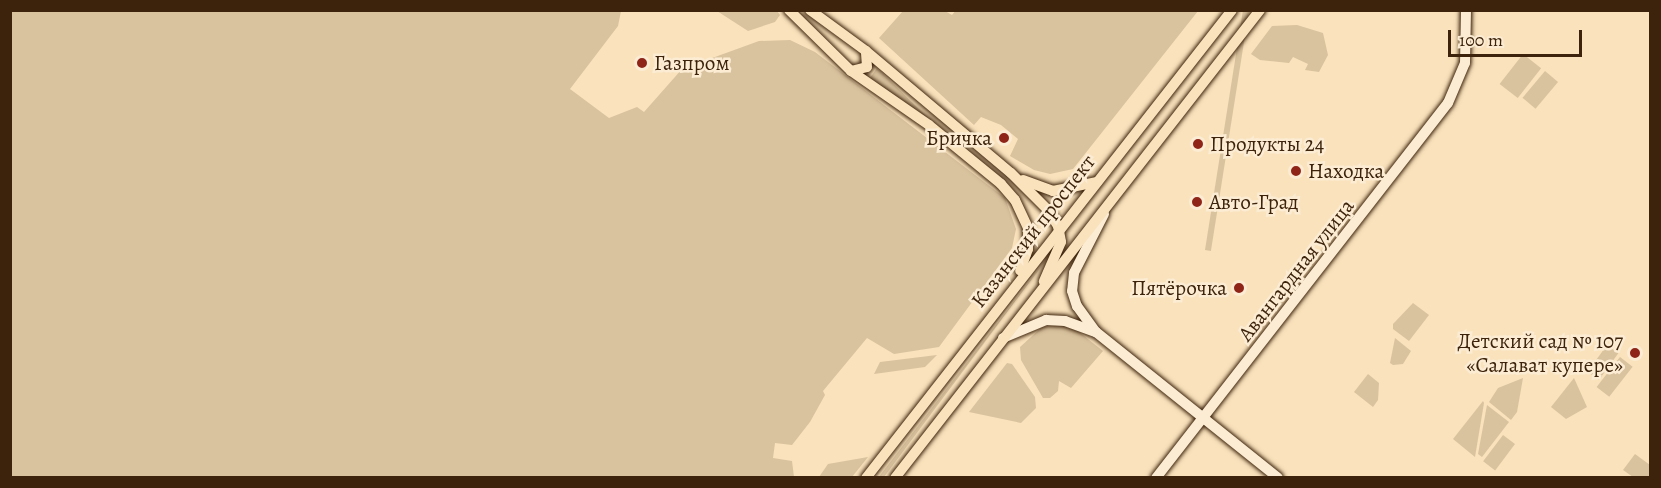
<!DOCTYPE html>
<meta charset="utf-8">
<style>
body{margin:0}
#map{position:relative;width:1661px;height:488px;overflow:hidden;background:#f9e2bc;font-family:Alegreya,serif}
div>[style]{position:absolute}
.green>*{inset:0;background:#d9c29e;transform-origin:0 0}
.roads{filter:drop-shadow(0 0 2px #3d230b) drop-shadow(0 0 2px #3d230b)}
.secondary>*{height:10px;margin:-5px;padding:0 5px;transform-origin:5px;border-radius:5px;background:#fbecd3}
.primary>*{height:10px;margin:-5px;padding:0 5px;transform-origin:5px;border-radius:5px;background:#f9e2bc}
.dots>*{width:16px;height:16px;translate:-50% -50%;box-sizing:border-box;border:3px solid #fbecd3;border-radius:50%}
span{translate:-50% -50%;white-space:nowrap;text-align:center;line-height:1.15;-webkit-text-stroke:5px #fbecd3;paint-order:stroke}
.poi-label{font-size:21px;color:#3d230b}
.left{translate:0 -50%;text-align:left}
.right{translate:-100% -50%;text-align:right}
.street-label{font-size:21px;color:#3d230b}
.frame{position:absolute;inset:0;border:12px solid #3d230b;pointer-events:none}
.scale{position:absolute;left:1448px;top:30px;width:134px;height:27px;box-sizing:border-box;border:3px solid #3d230b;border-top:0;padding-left:8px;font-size:18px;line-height:21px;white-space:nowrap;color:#3d230b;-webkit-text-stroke:4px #fbecd3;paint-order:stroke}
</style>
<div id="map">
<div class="green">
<div style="clip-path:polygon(956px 10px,1198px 10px,1198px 11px,1073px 169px,1050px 174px,1034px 170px,1010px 156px,1018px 139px,1001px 125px,981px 117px,974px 125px,879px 38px,903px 11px,945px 11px,952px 15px)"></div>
<div style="left:1243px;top:10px;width:6px;height:243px;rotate:9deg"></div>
<div style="clip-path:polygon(10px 11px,621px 11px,618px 26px,570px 89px,609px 118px,637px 107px,644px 112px,682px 69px,759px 41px,790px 40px,815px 52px,1005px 198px,1016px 229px,1012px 248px,939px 347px,894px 354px,867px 338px,823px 391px,825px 395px,810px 422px,792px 445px,775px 443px,773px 458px,792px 461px,794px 477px,11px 477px)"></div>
<div style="clip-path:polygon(717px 11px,777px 11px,780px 15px,775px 22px,748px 31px)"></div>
<div style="clip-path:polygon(1297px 25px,1323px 33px,1328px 55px,1319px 72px,1305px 70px,1308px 64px,1293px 57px,1289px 63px,1260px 60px,1251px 54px,1272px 26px)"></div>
<div style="left:1523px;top:54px;width:23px;height:38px;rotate:38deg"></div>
<div style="clip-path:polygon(877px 68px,927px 117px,926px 118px,870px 78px)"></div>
<div style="left:1545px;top:71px;width:17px;height:35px;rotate:40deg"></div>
<div style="clip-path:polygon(1052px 252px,884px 477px,878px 478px)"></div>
<div style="clip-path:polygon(1413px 303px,1429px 315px,1409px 341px,1393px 329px,1393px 324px)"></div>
<div style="clip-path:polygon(1061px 325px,1074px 328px,1103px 351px,1071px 388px,1059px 381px,1058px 391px,1050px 398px,1043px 398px,1021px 360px,1020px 347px,1042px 327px)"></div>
<div style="clip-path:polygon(1395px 338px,1411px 351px,1403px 364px,1393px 365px,1390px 363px)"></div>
<div style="left:1607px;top:345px;width:14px;height:33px;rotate:36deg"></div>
<div style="clip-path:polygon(937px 355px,925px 367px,874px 374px,880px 362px)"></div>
<div style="left:1620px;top:357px;width:16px;height:38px;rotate:38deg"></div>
<div style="clip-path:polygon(1007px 363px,1012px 364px,1035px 397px,1036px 408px,1021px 423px,969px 412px)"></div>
<div style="clip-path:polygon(1368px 374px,1379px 383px,1378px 400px,1373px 407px,1354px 392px)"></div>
<div style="clip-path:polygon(1523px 378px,1517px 412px,1511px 420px,1489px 402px,1498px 388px)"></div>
<div style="clip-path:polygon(1574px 378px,1587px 407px,1566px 419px,1551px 407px)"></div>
<div style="clip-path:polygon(1483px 401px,1484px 403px,1475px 457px,1453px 439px)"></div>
<div style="clip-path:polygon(1487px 405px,1509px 422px,1482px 457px,1478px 454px)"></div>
<div style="left:1503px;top:435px;width:15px;height:33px;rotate:37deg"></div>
<div style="clip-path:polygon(1635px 454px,1650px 465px,1650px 477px,1633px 477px,1623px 470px)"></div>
<div style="clip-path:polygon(868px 457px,852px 477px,819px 477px,828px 464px)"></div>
</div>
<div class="roads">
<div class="secondary">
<div style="left:1104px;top:214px;width:66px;rotate:117deg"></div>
<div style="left:1074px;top:273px;width:18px;rotate:96deg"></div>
<div style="left:1072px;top:291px;width:16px;rotate:72deg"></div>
<div style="left:1077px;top:306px;width:32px;rotate:54deg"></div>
<div style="left:1096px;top:332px;width:233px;rotate:38.7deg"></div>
<div style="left:1003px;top:338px;width:47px;rotate:-22.7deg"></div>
<div style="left:1046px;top:320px;width:19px;rotate:3deg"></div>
<div style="left:1065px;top:321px;width:33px;rotate:20deg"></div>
<div style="left:1156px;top:478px;width:475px;rotate:-52.1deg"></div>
<div style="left:1448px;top:103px;width:43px;rotate:-67deg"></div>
<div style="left:1465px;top:63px;width:53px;rotate:-88.9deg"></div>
</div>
<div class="primary">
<div style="left:789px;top:10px;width:87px;rotate:44.5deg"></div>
<div style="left:851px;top:71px;width:95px;rotate:34.7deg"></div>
<div style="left:929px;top:125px;width:93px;rotate:39.3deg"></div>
<div style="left:1001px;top:184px;width:21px;rotate:49deg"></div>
<div style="left:1015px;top:200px;width:31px;rotate:65deg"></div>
<div style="left:1028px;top:228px;width:21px;rotate:90deg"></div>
<div style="left:1028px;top:249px;width:23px;rotate:110deg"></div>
<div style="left:810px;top:10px;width:69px;rotate:36.2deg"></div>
<div style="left:866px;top:51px;width:189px;rotate:40.1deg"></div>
<div style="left:1011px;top:173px;width:52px;rotate:45deg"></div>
<div style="left:1048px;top:210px;width:19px;rotate:58deg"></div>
<div style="left:1058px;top:226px;width:16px;rotate:79deg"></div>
<div style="left:1061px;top:242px;width:43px;rotate:113.6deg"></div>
<div style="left:851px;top:71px;width:16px;rotate:-14deg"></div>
<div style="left:867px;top:67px;width:16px;rotate:-94deg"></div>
<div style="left:1023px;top:180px;width:32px;rotate:20deg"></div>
<div style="left:1053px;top:191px;width:45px;rotate:-11.6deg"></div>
<div style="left:866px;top:478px;width:594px;rotate:-51.97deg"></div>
<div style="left:895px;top:478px;width:594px;rotate:-52.05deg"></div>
</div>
</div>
<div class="dots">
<div style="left:642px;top:63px;background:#8f2418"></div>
<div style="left:1004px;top:138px;background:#8f2418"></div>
<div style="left:1198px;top:144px;background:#8f2418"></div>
<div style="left:1296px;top:171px;background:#8f2418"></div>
<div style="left:1197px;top:202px;background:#8f2418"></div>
<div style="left:1239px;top:288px;background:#8f2418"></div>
<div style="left:1635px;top:353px;background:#8f2418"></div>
</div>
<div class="poi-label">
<span class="left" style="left:654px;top:63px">Газпром</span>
<span class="right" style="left:992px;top:138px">Бричка</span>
<span class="left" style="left:1210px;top:144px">Продукты 24</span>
<span class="left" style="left:1308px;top:171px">Находка</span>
<span class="left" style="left:1209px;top:202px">Авто-Град</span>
<span class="right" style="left:1227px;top:288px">Пятёрочка</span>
<span class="right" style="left:1623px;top:353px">Детский сад № 107<br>«Салават купере»</span>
</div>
<div class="street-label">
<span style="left:1033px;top:231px;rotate:-52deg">Казанский проспект</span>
<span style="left:1296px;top:270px;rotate:-52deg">Авангардная улица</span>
</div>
<div class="frame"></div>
<div class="scale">100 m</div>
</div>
